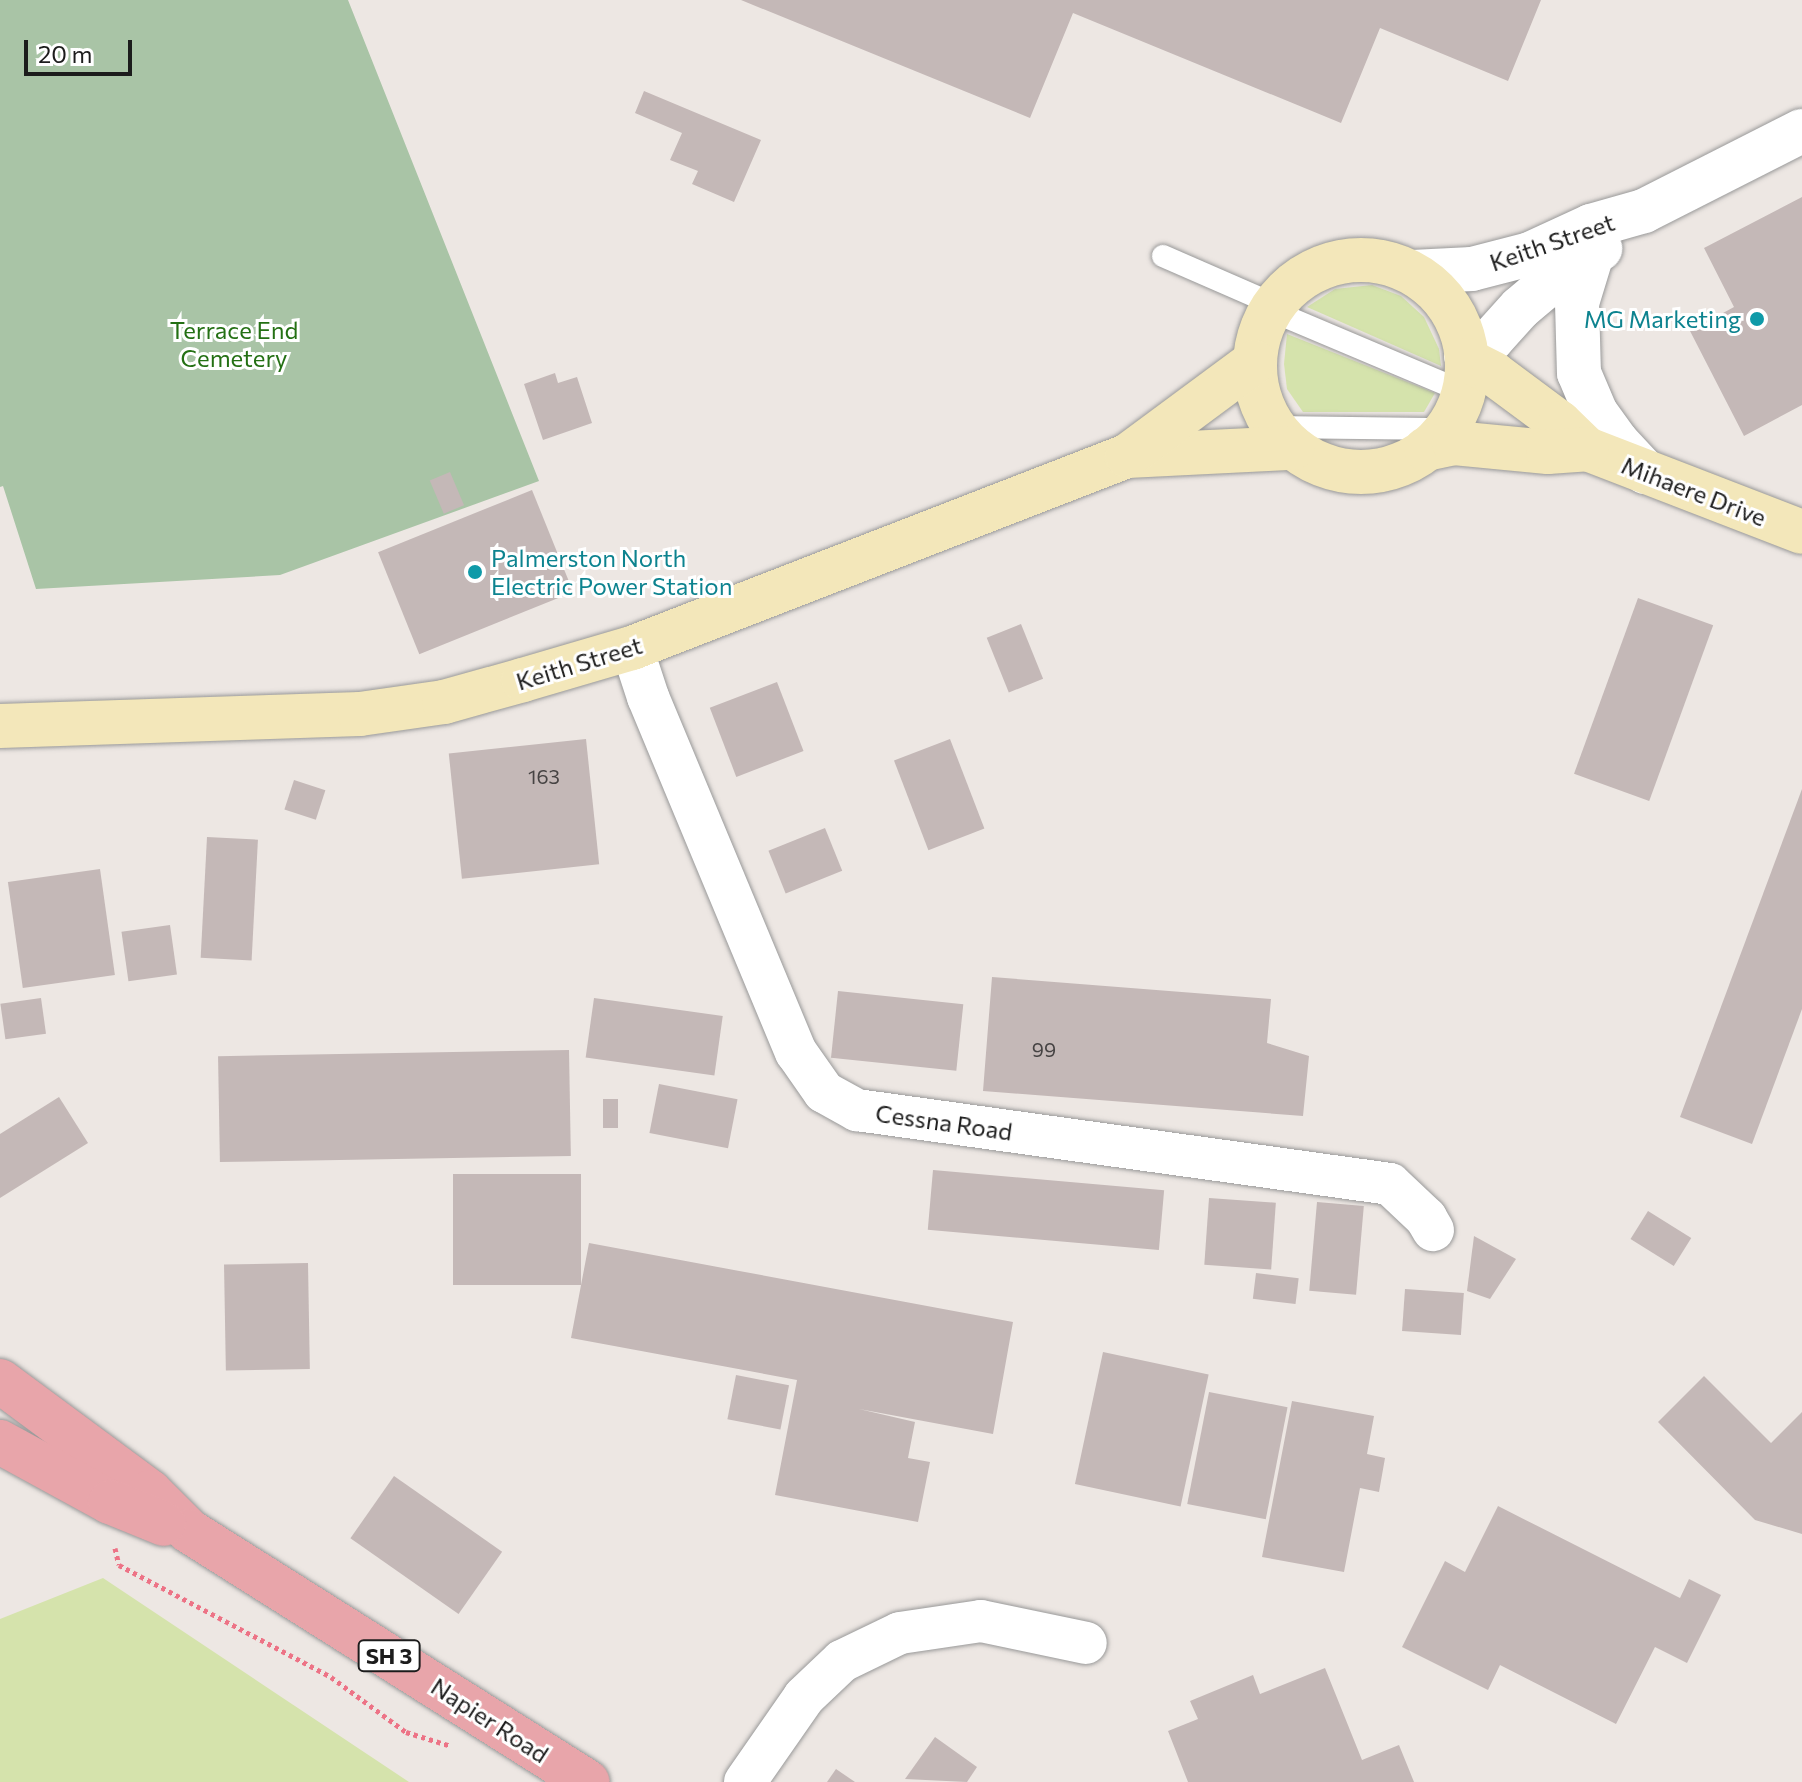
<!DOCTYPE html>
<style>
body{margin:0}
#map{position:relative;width:1802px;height:1782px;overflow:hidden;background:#ede7e3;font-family:Commissioner,sans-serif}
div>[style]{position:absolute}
.grass>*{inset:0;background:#d5e3ac}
.cemetery>*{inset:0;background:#a9c4a6}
.building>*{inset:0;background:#c4b8b7;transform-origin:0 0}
.path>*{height:5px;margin-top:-2.5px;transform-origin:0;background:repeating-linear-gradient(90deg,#ed7386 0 4px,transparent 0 8px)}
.roads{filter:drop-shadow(0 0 2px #999) drop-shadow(0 0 2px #999)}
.service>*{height:22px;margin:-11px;padding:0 11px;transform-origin:11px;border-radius:11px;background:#fff}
.minor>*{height:42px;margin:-21px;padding:0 21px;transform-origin:21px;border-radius:21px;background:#fff}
.tertiary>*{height:44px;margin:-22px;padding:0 22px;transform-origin:22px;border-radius:22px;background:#fff}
.secondary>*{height:44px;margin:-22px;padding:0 22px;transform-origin:22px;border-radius:22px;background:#f3e7ba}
.secondary>.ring{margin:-22px;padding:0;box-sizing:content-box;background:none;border:44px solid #f3e7ba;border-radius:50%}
.trunk>*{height:44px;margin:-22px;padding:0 22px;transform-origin:22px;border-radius:22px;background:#e8a5aa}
.dots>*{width:22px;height:22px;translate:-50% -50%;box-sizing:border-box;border:4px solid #fff;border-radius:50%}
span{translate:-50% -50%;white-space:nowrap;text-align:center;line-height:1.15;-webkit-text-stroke:6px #fff;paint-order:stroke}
.number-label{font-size:20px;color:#464343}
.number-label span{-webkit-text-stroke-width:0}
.shield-label span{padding:2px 6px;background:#fff;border:2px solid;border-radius:6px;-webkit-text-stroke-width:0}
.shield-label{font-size:22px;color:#1c1c1c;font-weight:700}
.street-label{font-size:24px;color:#1c1c1c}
.culture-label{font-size:24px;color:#0d838f}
.right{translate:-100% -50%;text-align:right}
.left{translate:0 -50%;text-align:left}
.park-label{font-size:24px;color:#247014}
.scale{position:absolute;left:24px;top:40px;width:108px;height:36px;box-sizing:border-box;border:4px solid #1c1c1c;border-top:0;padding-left:10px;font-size:24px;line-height:28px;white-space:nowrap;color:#1c1c1c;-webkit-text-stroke:6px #fff;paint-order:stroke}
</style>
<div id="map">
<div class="grass">
<div style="clip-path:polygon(1372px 285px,1401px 296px,1424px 317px,1439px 349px,1441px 366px,1307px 307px,1335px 289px)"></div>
<div style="clip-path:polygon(1287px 334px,1435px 393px,1424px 412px,1303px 412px,1287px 389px,1284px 364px)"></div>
<div style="clip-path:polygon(103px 1578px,409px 1782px,0 1782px,0 1619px)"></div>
</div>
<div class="cemetery">
<div style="clip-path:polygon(0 0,348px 0,539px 481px,280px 575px,36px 589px,3px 486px,0 487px)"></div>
</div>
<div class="building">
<div style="clip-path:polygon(741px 0,1541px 0,1508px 81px,1380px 28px,1341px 123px,1073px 13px,1030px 118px)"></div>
<div style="clip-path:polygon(644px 91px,761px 140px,734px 202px,692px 184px,698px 171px,670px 160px,682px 133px,635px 113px)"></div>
<div style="clip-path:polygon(1802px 197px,1802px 405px,1744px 436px,1690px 331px,1734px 307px,1704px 248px)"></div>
<div style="clip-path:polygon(555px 373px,558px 383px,577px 377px,592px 423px,543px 440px,524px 384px)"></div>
<div style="left:450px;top:472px;width:36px;height:22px;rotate:67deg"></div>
<div style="left:532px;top:490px;width:110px;height:166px;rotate:68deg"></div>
<div style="left:1638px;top:598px;width:80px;height:187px;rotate:20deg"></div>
<div style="left:1021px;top:624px;width:59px;height:37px;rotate:68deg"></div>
<div style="left:777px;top:682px;width:74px;height:72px;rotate:69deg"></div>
<div style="left:586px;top:739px;width:126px;height:138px;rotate:84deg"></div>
<div style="left:950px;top:739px;width:96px;height:60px;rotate:69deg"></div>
<div style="left:294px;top:780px;width:33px;height:31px;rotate:18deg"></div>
<div style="clip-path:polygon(1802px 789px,1802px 1009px,1752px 1144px,1680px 1117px)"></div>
<div style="left:825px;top:828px;width:46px;height:61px;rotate:68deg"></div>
<div style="left:207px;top:837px;width:51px;height:121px;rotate:3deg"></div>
<div style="left:100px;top:869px;width:107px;height:93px;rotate:82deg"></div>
<div style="left:170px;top:925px;width:50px;height:49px;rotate:82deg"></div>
<div style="clip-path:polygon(992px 977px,1271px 999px,1267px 1043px,1309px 1056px,1303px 1116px,983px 1091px)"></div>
<div style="left:838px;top:991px;width:126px;height:67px;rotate:6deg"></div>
<div style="left:41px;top:998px;width:36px;height:41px;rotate:82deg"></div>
<div style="left:594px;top:998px;width:130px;height:60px;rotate:8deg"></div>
<div style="left:569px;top:1050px;width:106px;height:351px;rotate:89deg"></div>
<div style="left:659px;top:1084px;width:80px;height:50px;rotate:11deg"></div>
<div style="clip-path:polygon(59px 1097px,88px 1143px,0 1198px,0 1134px)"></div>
<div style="left:603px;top:1099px;width:15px;height:29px"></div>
<div style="left:933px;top:1170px;width:232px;height:60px;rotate:5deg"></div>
<div style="left:581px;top:1174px;width:111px;height:128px;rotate:90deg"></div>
<div style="left:1209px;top:1198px;width:67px;height:67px;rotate:4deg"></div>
<div style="left:1317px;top:1202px;width:47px;height:89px;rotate:5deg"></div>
<div style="left:1648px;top:1211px;width:51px;height:33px;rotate:32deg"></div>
<div style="clip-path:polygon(1474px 1236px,1516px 1259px,1490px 1299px,1467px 1291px)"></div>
<div style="clip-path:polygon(589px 1243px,1013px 1322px,993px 1434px,859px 1409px,915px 1422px,908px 1458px,930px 1462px,918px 1522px,775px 1495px,797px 1380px,571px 1338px)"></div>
<div style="left:308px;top:1263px;width:106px;height:84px;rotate:89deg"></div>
<div style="left:1256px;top:1273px;width:43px;height:26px;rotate:7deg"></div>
<div style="left:1405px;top:1289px;width:59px;height:42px;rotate:4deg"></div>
<div style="left:1103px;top:1352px;width:108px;height:135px;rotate:12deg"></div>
<div style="left:736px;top:1375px;width:54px;height:45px;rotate:11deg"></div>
<div style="clip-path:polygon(1704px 1376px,1771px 1443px,1802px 1412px,1802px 1534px,1755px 1520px,1658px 1422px)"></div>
<div style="left:1209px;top:1392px;width:80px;height:114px;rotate:11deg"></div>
<div style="clip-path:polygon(1292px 1401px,1374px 1416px,1367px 1454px,1385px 1458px,1379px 1492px,1360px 1488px,1344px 1572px,1262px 1557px)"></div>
<div style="left:394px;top:1476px;width:132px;height:76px;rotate:35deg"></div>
<div style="clip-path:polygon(1498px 1506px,1680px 1598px,1689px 1579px,1721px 1595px,1687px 1663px,1655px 1647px,1616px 1724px,1500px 1665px,1488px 1690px,1402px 1647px,1445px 1561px,1465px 1572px)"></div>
<div style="clip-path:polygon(1325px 1668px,1362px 1760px,1399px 1745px,1414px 1782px,1188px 1782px,1168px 1731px,1198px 1719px,1190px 1701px,1253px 1675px,1260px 1694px)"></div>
<div style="clip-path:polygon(935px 1737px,977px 1767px,967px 1782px,905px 1779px)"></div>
<div style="clip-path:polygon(836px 1769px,855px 1782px,827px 1782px)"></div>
</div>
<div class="path">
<div style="left:115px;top:1548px;width:17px;rotate:77deg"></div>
<div style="left:119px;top:1565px;width:240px;rotate:27.8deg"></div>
<div style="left:331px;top:1677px;width:93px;rotate:36.3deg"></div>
<div style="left:406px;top:1732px;width:47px;rotate:17.3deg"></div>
</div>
<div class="roads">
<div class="service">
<div style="left:1163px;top:256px;width:120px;rotate:23.6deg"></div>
<div style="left:1270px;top:310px;width:211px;rotate:22.9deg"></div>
<div style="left:1273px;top:427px;width:174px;rotate:0.7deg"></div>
</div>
<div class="minor">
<div style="left:632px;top:648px;width:52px;rotate:71.9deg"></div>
<div style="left:648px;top:697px;width:385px;rotate:67.4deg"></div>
<div style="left:796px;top:1052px;width:49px;rotate:55deg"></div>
<div style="left:824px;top:1092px;width:38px;rotate:29deg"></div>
<div style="left:857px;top:1110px;width:538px;rotate:7.9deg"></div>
<div style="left:1390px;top:1184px;width:50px;rotate:43.4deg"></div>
<div style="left:1426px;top:1218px;width:14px;rotate:60deg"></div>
<div style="left:745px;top:1782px;width:103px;rotate:-55.2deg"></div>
<div style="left:804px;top:1697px;width:52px;rotate:-43.5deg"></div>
<div style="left:842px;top:1661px;width:64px;rotate:-25.8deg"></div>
<div style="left:900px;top:1633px;width:82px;rotate:-8.4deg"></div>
<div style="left:981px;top:1621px;width:107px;rotate:11.8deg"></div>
</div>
<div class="tertiary">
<div style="left:1591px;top:257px;width:48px;rotate:106.9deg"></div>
<div style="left:1577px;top:303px;width:70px;rotate:88.4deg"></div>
<div style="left:1579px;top:373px;width:43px;rotate:67deg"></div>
<div style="left:1596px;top:413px;width:36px;rotate:54deg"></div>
<div style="left:1617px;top:442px;width:41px;rotate:47deg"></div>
<div style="left:1412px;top:272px;width:60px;rotate:-2.9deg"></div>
<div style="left:1472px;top:269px;width:60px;rotate:-14.5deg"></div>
<div style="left:1530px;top:254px;width:67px;rotate:-24.7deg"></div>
<div style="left:1591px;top:226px;width:55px;rotate:-15.8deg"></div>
<div style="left:1644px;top:211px;width:177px;rotate:-26.9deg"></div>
<div style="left:1466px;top:356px;width:31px;rotate:-33deg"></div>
<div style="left:1492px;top:339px;width:42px;rotate:-47.9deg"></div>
<div style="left:1520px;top:308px;width:51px;rotate:-40.2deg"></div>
<div style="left:1559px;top:275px;width:49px;rotate:-32.4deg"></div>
</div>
<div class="secondary">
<div class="ring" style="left:1255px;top:260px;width:168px;height:168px"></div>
<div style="left:1467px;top:360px;width:30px;rotate:27deg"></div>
<div style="left:1494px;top:374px;width:82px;rotate:36.6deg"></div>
<div style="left:1560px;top:423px;width:37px;rotate:44deg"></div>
<div style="left:1587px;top:449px;width:230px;rotate:21.1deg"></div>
<div style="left:1426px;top:449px;width:29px;rotate:-12deg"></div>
<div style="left:1454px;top:443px;width:94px;rotate:5.5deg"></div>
<div style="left:1548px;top:452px;width:39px;rotate:-4deg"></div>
<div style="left:1127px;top:456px;width:166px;rotate:-2.8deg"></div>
<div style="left:0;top:726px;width:360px;rotate:-1.9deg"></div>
<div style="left:360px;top:714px;width:85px;rotate:-8.1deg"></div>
<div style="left:444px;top:702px;width:82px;rotate:-15.6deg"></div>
<div style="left:523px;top:680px;width:114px;rotate:-16.4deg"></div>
<div style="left:632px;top:648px;width:531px;rotate:-21.2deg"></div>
<div style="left:1127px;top:456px;width:158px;rotate:-36.5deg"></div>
</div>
<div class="trunk">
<div style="left:0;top:1381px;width:187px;rotate:36.5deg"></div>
<div style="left:150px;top:1492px;width:55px;rotate:45deg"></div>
<div style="left:189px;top:1531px;width:471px;rotate:32.2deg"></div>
<div style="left:0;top:1442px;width:125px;rotate:28.6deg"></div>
<div style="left:110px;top:1502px;width:58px;rotate:22.2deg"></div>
</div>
</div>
<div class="dots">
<div style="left:1757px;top:319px;background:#0f9aa8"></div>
<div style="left:475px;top:572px;background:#0f9aa8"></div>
</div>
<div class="number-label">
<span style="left:544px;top:776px">163</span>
<span style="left:1044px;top:1049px">99</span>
</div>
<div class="shield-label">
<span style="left:389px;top:1656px">SH 3</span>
</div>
<div class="street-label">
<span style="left:1552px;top:242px;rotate:-19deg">Keith Street</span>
<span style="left:1694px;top:491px;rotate:21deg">Mihaere Drive</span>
<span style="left:579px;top:663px;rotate:-17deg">Keith Street</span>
<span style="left:944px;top:1122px;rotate:8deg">Cessna Road</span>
<span style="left:490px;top:1720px;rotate:33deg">Napier Road</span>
</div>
<div class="culture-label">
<span class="right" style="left:1741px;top:319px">MG Marketing</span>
<span class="left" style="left:491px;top:572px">Palmerston North<br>Electric Power Station</span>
</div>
<div class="park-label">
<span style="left:234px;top:344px">Terrace End<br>Cemetery</span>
</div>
<div class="scale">20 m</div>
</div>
